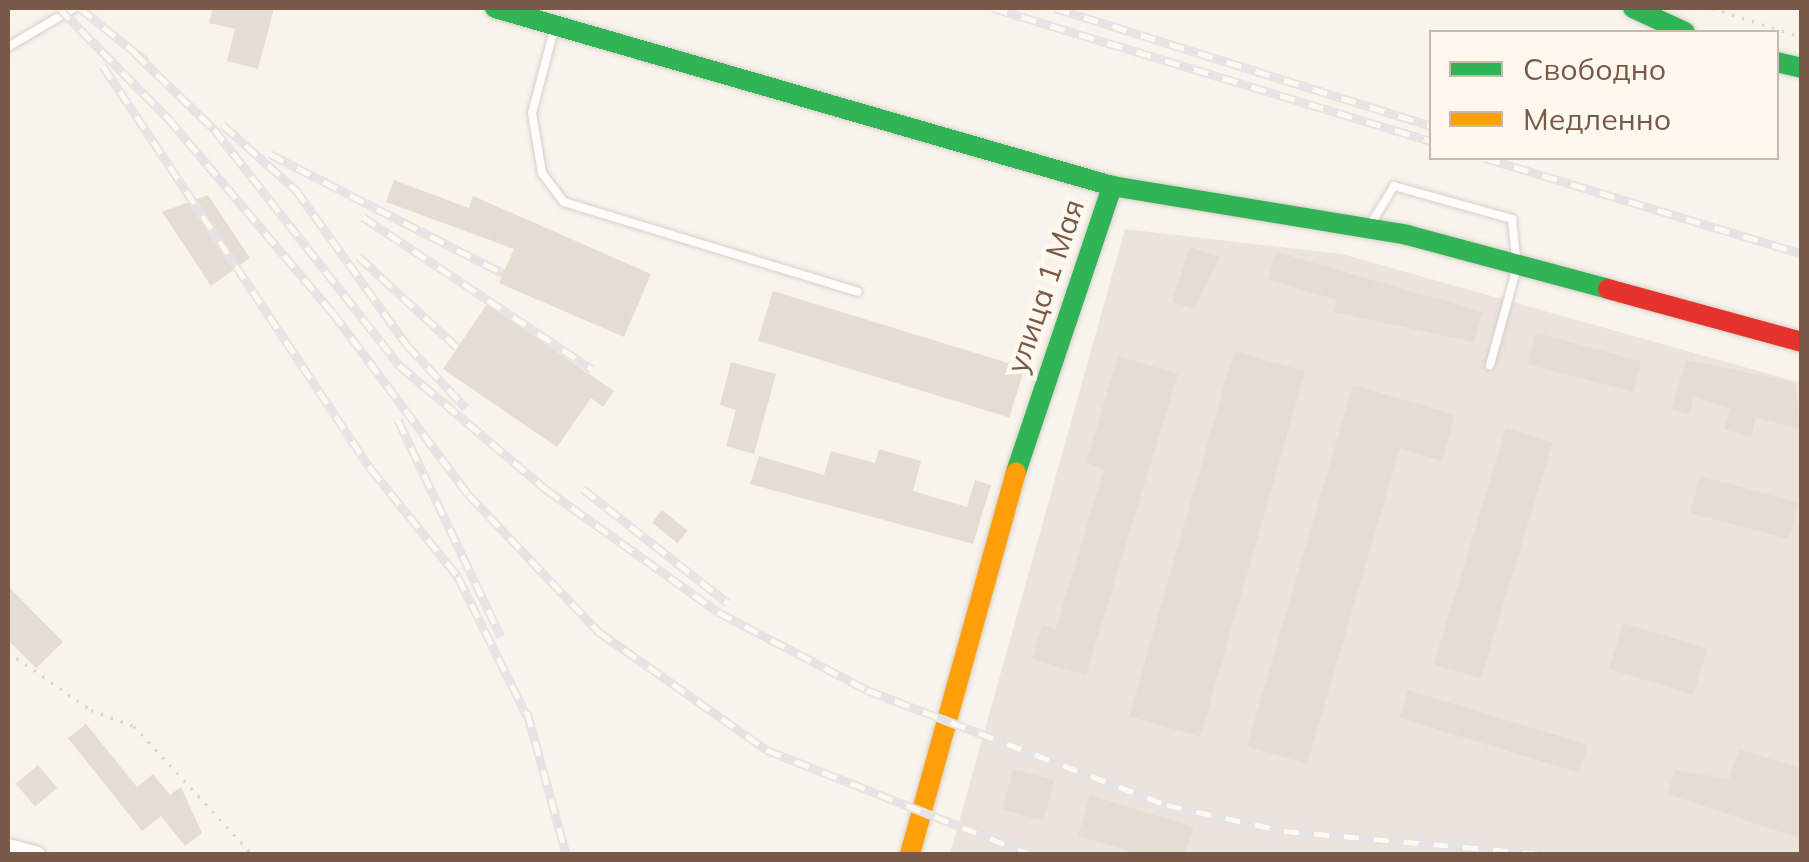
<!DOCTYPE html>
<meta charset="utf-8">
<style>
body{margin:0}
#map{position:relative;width:1809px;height:862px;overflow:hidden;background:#f8f4ec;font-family:Mulish,sans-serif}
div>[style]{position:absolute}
.industrial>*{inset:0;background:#ebe4dd}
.building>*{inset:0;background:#e5dcd3;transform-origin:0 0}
.path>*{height:2.5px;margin-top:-1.25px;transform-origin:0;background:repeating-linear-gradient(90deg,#dbd3cd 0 2.5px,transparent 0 10.5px)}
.roads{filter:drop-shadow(0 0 2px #d7d0c8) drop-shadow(0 0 2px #d7d0c8)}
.lane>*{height:8px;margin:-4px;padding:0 4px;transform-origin:4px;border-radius:4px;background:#fefdfc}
.street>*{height:15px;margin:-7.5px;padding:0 7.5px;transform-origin:7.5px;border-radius:7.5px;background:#fefdfc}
.fast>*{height:20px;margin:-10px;padding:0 10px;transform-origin:10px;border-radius:10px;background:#30b455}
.slow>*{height:20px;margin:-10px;padding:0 10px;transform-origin:10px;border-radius:10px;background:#ff9f0a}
.jam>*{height:20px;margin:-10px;padding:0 10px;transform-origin:10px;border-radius:10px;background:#e5322d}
.rail>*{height:9px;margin-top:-4.5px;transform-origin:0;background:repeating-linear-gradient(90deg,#fff8ee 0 15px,#e5e3e5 0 30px);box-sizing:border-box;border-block:2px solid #e5e3e5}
span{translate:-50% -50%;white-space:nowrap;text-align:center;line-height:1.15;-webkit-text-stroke:9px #fff8ee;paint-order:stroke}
.street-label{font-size:30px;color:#795a49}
.frame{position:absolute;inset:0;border:10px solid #795a49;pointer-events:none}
.legend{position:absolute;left:1429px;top:30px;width:350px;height:130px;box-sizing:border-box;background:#fff8ee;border:2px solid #c9b9ac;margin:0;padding:12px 18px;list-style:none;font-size:30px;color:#795a49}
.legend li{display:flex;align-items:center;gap:20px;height:50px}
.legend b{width:50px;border:2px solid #c9b9ac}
</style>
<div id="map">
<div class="industrial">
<div style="clip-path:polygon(1125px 229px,1342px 254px,1801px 383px,1801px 854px,950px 854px)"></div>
</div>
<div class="building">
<div style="clip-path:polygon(213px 8px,274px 8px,258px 69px,227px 61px,235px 29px,209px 23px)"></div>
<div style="clip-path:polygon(394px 180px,469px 208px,473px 196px,651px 274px,624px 337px,499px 283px,514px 249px,386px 202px)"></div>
<div style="clip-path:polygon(208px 195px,250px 258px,211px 286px,162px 212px)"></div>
<div style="clip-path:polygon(1190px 247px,1220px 257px,1194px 309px,1172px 302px)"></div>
<div style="clip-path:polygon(1276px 252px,1483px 312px,1474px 342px,1334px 312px,1337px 300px,1268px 280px)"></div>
<div style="left:773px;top:291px;width:263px;height:52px;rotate:17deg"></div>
<div style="clip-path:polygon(487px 304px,614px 391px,603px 407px,591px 398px,557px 447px,443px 369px)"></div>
<div style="left:1536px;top:333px;width:109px;height:32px;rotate:15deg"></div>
<div style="left:1234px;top:351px;width:74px;height:380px;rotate:16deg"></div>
<div style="clip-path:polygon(1118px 356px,1178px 374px,1086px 675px,1032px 659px,1042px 625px,1056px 629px,1104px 469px,1086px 463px)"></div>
<div style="clip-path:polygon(1686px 360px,1794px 382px,1802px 430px,1756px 417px,1751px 437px,1724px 429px,1730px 408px,1694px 397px,1689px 415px,1671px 409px)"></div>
<div style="clip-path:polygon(731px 362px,776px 374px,754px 454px,726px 446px,736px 410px,720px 405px)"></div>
<div style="clip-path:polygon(1353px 385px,1455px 415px,1442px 461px,1400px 448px,1307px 764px,1247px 746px)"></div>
<div style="left:1506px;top:428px;width:49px;height:247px;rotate:17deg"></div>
<div style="clip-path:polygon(879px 449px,921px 461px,913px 491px,967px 507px,975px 480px,991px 485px,973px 544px,750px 484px,759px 456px,824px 475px,831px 451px,875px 463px)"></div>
<div style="left:1700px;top:476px;width:102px;height:38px;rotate:15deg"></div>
<div style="left:662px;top:510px;width:33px;height:16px;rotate:39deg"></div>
<div style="clip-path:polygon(8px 586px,63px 642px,36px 668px,8px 640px)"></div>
<div style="left:1623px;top:623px;width:88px;height:48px;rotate:17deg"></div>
<div style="left:1408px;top:690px;width:188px;height:29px;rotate:17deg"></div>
<div style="clip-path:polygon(86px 724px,137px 787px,153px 774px,170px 795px,181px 787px,202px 833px,185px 846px,161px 816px,142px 831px,68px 738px)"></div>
<div style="clip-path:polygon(1739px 749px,1802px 769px,1802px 839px,1667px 794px,1675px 770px,1729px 779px)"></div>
<div style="left:38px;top:765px;width:30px;height:29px;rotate:50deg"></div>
<div style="left:1013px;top:769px;width:43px;height:42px;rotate:15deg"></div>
<div style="clip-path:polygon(1090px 795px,1193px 827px,1185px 854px,1140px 854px,1078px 836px)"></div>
</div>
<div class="path">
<div style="left:1712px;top:8px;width:95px;rotate:17.9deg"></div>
<div style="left:8px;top:652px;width:101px;rotate:34.9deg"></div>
<div style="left:91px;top:710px;width:46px;rotate:20.4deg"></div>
<div style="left:134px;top:726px;width:174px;rotate:47.3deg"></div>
</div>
<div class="roads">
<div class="lane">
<div style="left:555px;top:26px;width:90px;rotate:104.8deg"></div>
<div style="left:532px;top:113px;width:61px;rotate:80.5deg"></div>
<div style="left:542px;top:173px;width:36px;rotate:53deg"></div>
<div style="left:564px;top:202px;width:307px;rotate:17deg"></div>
<div style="left:8px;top:47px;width:77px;rotate:-30.6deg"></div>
<div style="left:1369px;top:227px;width:48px;rotate:-58.6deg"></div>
<div style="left:1394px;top:186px;width:123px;rotate:15.6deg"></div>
<div style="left:1512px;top:219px;width:48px;rotate:84.1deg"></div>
<div style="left:1517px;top:267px;width:102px;rotate:105.4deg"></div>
</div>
<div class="street">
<div style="left:8px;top:846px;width:30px;rotate:15deg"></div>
</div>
<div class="fast">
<div style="left:495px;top:8px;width:642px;rotate:16.09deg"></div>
<div style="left:1112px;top:186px;width:299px;rotate:9.4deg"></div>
<div style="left:1407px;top:235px;width:208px;rotate:15deg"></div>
<div style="left:1633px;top:8px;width:57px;rotate:24.8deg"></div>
<div style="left:1776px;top:62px;width:27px;rotate:13deg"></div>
<div style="left:1016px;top:472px;width:302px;rotate:-71.4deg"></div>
</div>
<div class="slow">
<div style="left:910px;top:854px;width:396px;rotate:-74.5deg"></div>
</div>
<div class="jam">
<div style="left:1608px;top:289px;width:201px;rotate:15.3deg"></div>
</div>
</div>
<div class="rail">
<div style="left:59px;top:8px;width:155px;rotate:45.3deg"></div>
<div style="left:168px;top:118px;width:255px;rotate:49.8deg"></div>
<div style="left:333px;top:313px;width:226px;rotate:53.3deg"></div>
<div style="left:468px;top:494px;width:190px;rotate:46.5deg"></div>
<div style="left:599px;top:632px;width:205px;rotate:35.1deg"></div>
<div style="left:767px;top:750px;width:283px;rotate:21.6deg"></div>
<div style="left:80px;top:8px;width:85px;rotate:38.8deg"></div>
<div style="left:993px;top:8px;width:459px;rotate:16.9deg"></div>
<div style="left:1055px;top:8px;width:395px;rotate:17.4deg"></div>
<div style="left:135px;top:53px;width:110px;rotate:43.9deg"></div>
<div style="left:214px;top:129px;width:300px;rotate:51.9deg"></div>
<div style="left:399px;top:365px;width:194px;rotate:40.2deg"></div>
<div style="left:547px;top:490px;width:210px;rotate:35.5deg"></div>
<div style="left:718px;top:612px;width:168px;rotate:27.6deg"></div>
<div style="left:867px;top:690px;width:321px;rotate:21deg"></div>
<div style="left:1167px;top:805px;width:120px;rotate:12.5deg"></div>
<div style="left:1284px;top:831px;width:260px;rotate:5.1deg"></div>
<div style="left:103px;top:66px;width:484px;rotate:56.4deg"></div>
<div style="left:371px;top:469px;width:139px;rotate:51.1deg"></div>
<div style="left:458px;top:577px;width:162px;rotate:63.6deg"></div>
<div style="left:223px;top:125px;width:98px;rotate:41.7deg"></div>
<div style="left:296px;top:190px;width:191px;rotate:54.4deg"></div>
<div style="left:407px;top:345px;width:86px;rotate:46.9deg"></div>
<div style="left:270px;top:154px;width:262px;rotate:27.1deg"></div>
<div style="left:1485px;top:158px;width:331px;rotate:16.8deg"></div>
<div style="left:363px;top:217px;width:275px;rotate:33.6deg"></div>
<div style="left:358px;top:256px;width:134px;rotate:42.6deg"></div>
<div style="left:398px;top:420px;width:240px;rotate:64.6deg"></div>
<div style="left:583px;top:489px;width:184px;rotate:38.2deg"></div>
<div style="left:527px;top:712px;width:147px;rotate:74.6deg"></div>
</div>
<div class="street-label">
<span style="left:1045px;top:286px;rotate:-71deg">улица 1 Мая</span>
</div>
<div class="frame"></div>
<ul class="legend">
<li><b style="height:12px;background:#30b455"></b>Свободно</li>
<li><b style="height:12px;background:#ff9f0a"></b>Медленно</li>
</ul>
</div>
